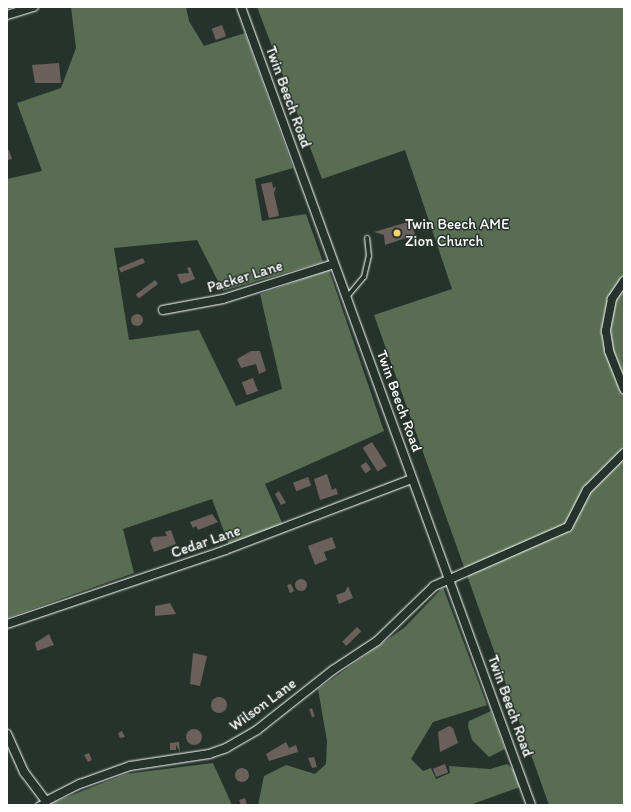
<!DOCTYPE html>
<style>
body{margin:0}
#map{position:relative;width:631px;height:812px;overflow:hidden;background:#26332d;font-family:Itim,sans-serif}
div>[style]{position:absolute}
.green>*{inset:0;background:#586d51}
.building>*{inset:0;background:#6c605a;transform-origin:0 0}
.round{border-radius:50%}
.roads{filter:drop-shadow(0 0 1px #fff) drop-shadow(0 0 1px #fff)}
.lane>*{height:4px;margin:-2px;padding:0 2px;transform-origin:2px;border-radius:2px;background:#26332d}
.street>*{height:8px;margin:-4px;padding:0 4px;transform-origin:4px;border-radius:4px;background:#26332d}
.dots>*{width:11px;height:11px;translate:-50% -50%;box-sizing:border-box;border:2px solid #26332d;border-radius:50%}
span{translate:-50% -50%;white-space:nowrap;text-align:center;line-height:1.15;-webkit-text-stroke:3px #26332d;paint-order:stroke}
.street-label{font-size:15px;color:#fff}
.poi-label{font-size:15px;color:#fff}
.left{translate:0 -50%;text-align:left}
.frame{position:absolute;inset:0;border:8px solid #fff;pointer-events:none}
</style>
<div id="map">
<div class="green">
<div style="clip-path:polygon(71px 7px,186px 7px,189px 21px,204px 46px,245px 33px,293px 168px,255px 179px,262px 221px,306px 214px,323px 262px,223px 291px,197px 240px,114px 248px,129px 340px,199px 330px,236px 406px,282px 389px,260px 294px,329px 270px,384px 431px,265px 484px,283px 525px,229px 545px,212px 499px,123px 529px,134px 573px,7px 618px,7px 179px,42px 171px,17px 103px,61px 88px,76px 48px)"></div>
<div style="clip-path:polygon(257px 7px,624px 7px,624px 805px,549px 805px,374px 315px,452px 289px,405px 150px,322px 179px)"></div>
<div style="clip-path:polygon(443px 587px,487px 705px,433px 722px,411px 759px,423px 771px,431px 768px,436px 779px,450px 773px,449px 766px,490px 769px,507px 764px,514px 770px,520px 787px,470px 805px,258px 805px,264px 776px,286px 765px,315px 774px,326px 764px,327px 741px,318px 689px,405px 627px)"></div>
<div style="clip-path:polygon(491px 711px,505px 749px,489px 757px,472px 740px,468px 726px,469px 721px)"></div>
<div style="clip-path:polygon(213px 763px,232px 805px,47px 805px,125px 774px)"></div>
</div>
<div class="building">
<div style="left:222px;top:25px;width:12px;height:11px;rotate:70deg"></div>
<div style="clip-path:polygon(59px 63px,61px 83px,35px 83px,32px 65px)"></div>
<div style="clip-path:polygon(9px 150px,12px 159px,7px 160px,7px 168px,7px 151px)"></div>
<div style="clip-path:polygon(272px 182px,273px 188px,276px 187px,274px 193px,279px 216px,269px 218px,261px 184px)"></div>
<div style="clip-path:polygon(411px 221px,415px 235px,385px 245px,384px 235px,374px 232px)"></div>
<div style="left:143px;top:258px;width:5px;height:26px;rotate:68deg"></div>
<div style="clip-path:polygon(190px 267px,195px 279px,181px 284px,177px 274px,189px 273px,187px 268px)"></div>
<div style="left:155px;top:280px;width:5px;height:24px;rotate:53deg"></div>
<div class="round" style="left:131px;top:314px;width:12px;height:12px"></div>
<div style="clip-path:polygon(251px 351px,260px 351px,266px 371px,259px 374px,256px 364px,241px 368px,237px 359px)"></div>
<div style="left:253px;top:378px;width:14px;height:12px;rotate:69deg"></div>
<div style="left:372px;top:442px;width:28px;height:11px;rotate:58deg"></div>
<div style="left:366px;top:462px;width:9px;height:7px;rotate:54deg"></div>
<div style="clip-path:polygon(327px 474px,332px 490px,336px 488px,338px 494px,320px 500px,314px 479px)"></div>
<div style="left:308px;top:477px;width:9px;height:16px;rotate:69deg"></div>
<div style="clip-path:polygon(279px 491px,286px 503px,281px 505px,275px 494px)"></div>
<div style="clip-path:polygon(212px 514px,218px 522px,198px 530px,196px 526px,193px 528px,190px 522px)"></div>
<div style="clip-path:polygon(171px 530px,176px 544px,154px 552px,150px 541px,153px 537px,167px 536px,165px 532px)"></div>
<div style="clip-path:polygon(332px 537px,336px 548px,324px 552px,327px 560px,315px 565px,308px 546px)"></div>
<div class="round" style="left:295px;top:579px;width:12px;height:12px"></div>
<div style="clip-path:polygon(291px 584px,294px 591px,290px 593px,287px 585px)"></div>
<div style="clip-path:polygon(348px 586px,353px 598px,339px 604px,336px 595px,345px 592px)"></div>
<div style="clip-path:polygon(170px 603px,176px 614px,155px 616px,155px 606px)"></div>
<div style="left:357px;top:627px;width:6px;height:21px;rotate:45deg"></div>
<div style="clip-path:polygon(49px 634px,54px 645px,37px 651px,35px 643px)"></div>
<div style="clip-path:polygon(193px 653px,207px 656px,200px 686px,190px 684px)"></div>
<div class="round" style="left:211px;top:697px;width:16px;height:16px"></div>
<div style="left:312px;top:708px;width:9px;height:3px;rotate:72deg"></div>
<div style="clip-path:polygon(449px 726px,453px 728px,458px 743px,440px 752px,438px 732px)"></div>
<div class="round" style="left:186px;top:729px;width:16px;height:16px"></div>
<div style="clip-path:polygon(122px 731px,125px 737px,120px 738px,118px 733px)"></div>
<div style="clip-path:polygon(179px 742px,180px 752px,176px 745px,176px 750px,170px 750px,170px 743px)"></div>
<div style="clip-path:polygon(286px 742px,289px 748px,296px 745px,298px 752px,269px 761px,266px 754px)"></div>
<div style="clip-path:polygon(89px 753px,92px 760px,88px 762px,84px 755px)"></div>
<div style="clip-path:polygon(314px 757px,317px 767px,312px 768px,308px 758px)"></div>
<div style="left:445px;top:764px;width:9px;height:13px;rotate:69deg"></div>
<div class="round" style="left:235px;top:768px;width:14px;height:14px"></div>
<div style="clip-path:polygon(245px 798px,247px 805px,241px 805px,239px 800px)"></div>
</div>
<div class="roads">
<div class="lane">
<div style="left:347px;top:297px;width:26px;rotate:-50deg"></div>
<div style="left:364px;top:277px;width:22px;rotate:-77deg"></div>
<div style="left:369px;top:256px;width:18px;rotate:-96deg"></div>
<div style="left:38px;top:805px;width:9px;rotate:-27deg"></div>
</div>
<div class="street">
<div style="left:241px;top:7px;width:849px;rotate:70.03deg"></div>
<div style="left:7px;top:15px;width:28px;rotate:-17deg"></div>
<div style="left:624px;top:281px;width:22px;rotate:124deg"></div>
<div style="left:612px;top:299px;width:33px;rotate:101deg"></div>
<div style="left:606px;top:331px;width:20px;rotate:81deg"></div>
<div style="left:609px;top:351px;width:41px;rotate:68.5deg"></div>
<div style="left:163px;top:310px;width:61px;rotate:-10.4deg"></div>
<div style="left:223px;top:299px;width:116px;rotate:-17.5deg"></div>
<div style="left:7px;top:624px;width:230px;rotate:-18.7deg"></div>
<div style="left:225px;top:550px;width:200px;rotate:-20.8deg"></div>
<div style="left:7px;top:734px;width:42px;rotate:65.9deg"></div>
<div style="left:24px;top:772px;width:36px;rotate:53deg"></div>
<div style="left:46px;top:801px;width:38px;rotate:-27deg"></div>
<div style="left:80px;top:784px;width:53px;rotate:-19.8deg"></div>
<div style="left:130px;top:766px;width:80px;rotate:-8.6deg"></div>
<div style="left:209px;top:754px;width:18px;rotate:-19deg"></div>
<div style="left:226px;top:748px;width:36px;rotate:-30deg"></div>
<div style="left:257px;top:730px;width:97px;rotate:-38.3deg"></div>
<div style="left:333px;top:670px;width:53px;rotate:-33.4deg"></div>
<div style="left:377px;top:641px;width:79px;rotate:-44deg"></div>
<div style="left:434px;top:586px;width:146px;rotate:-23.8deg"></div>
<div style="left:568px;top:527px;width:42px;rotate:-62.8deg"></div>
<div style="left:587px;top:490px;width:52px;rotate:-45deg"></div>
</div>
</div>
<div class="dots">
<div style="left:397px;top:233px;background:#ffd166"></div>
</div>
<div class="street-label">
<span style="left:288px;top:97px;rotate:70deg">Twin Beech Road</span>
<span style="left:245px;top:277px;rotate:-17deg">Packer Lane</span>
<span style="left:399px;top:401px;rotate:70deg">Twin Beech Road</span>
<span style="left:206px;top:542px;rotate:-19deg">Cedar Lane</span>
<span style="left:263px;top:705px;rotate:-36deg">Wilson Lane</span>
<span style="left:510px;top:706px;rotate:70deg">Twin Beech Road</span>
</div>
<div class="poi-label">
<span class="left" style="left:405px;top:233px">Twin Beech AME<br>Zion Church</span>
</div>
<div class="frame"></div>
</div>
